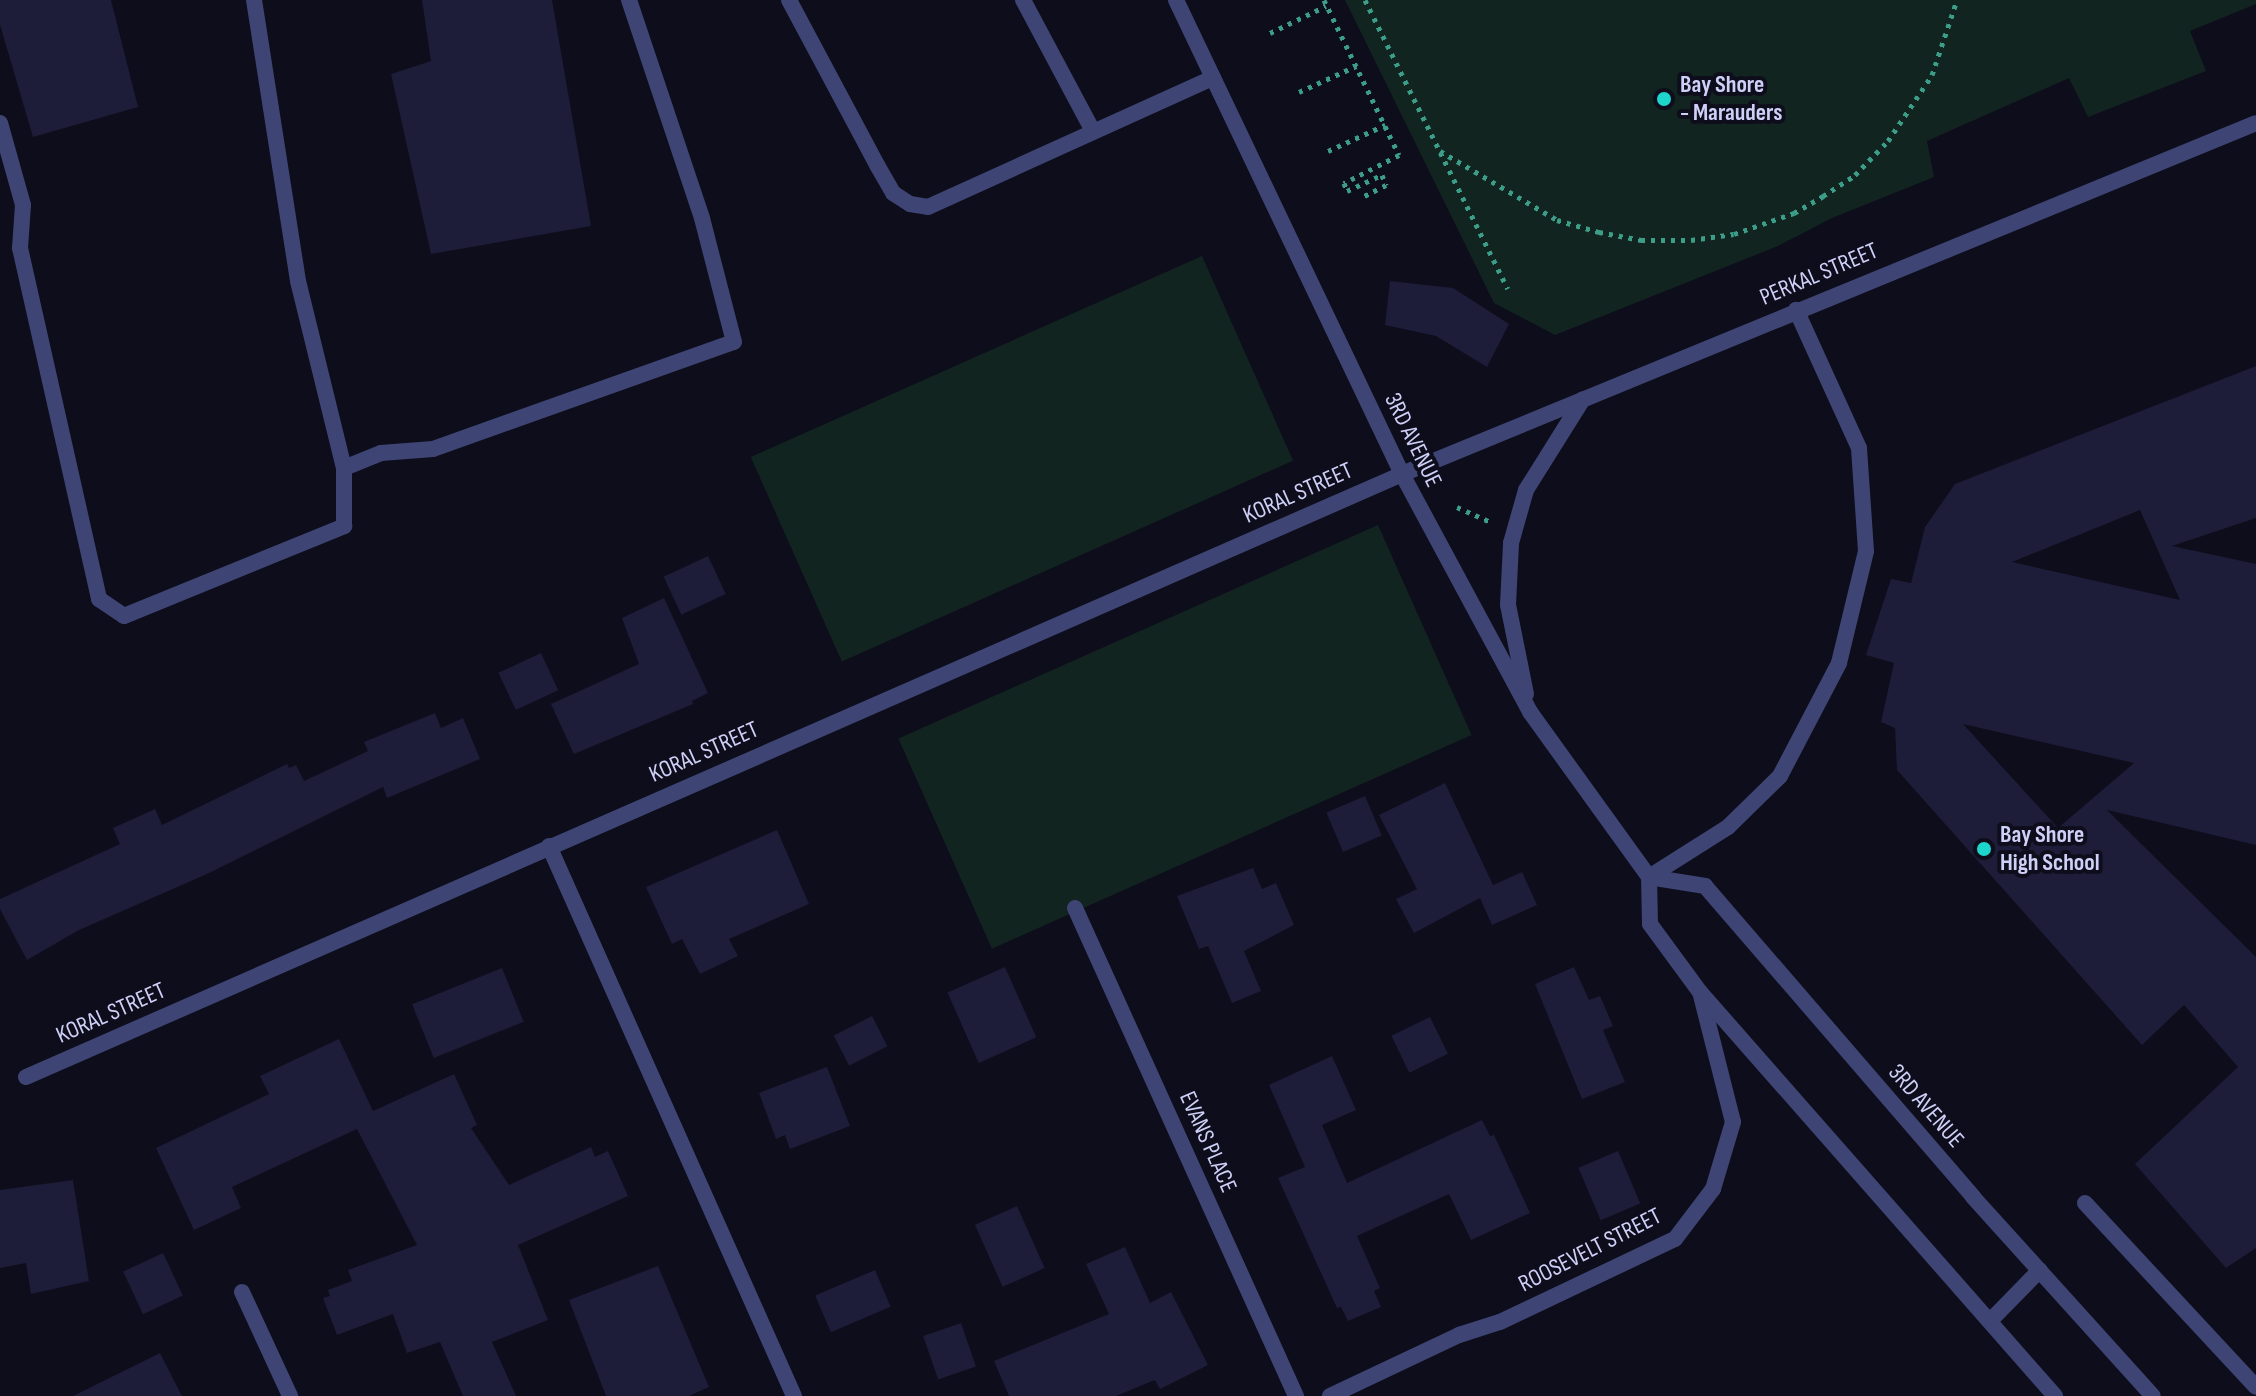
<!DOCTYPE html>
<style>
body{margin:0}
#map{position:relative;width:2256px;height:1396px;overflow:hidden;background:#0e0d1b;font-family:"Sofia Sans Condensed",sans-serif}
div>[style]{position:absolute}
.green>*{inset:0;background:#112420;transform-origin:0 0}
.building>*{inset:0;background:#1d1c39;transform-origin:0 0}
.path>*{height:5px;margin-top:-2.5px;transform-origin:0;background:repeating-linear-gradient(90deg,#3c9e89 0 4px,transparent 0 10px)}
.service>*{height:16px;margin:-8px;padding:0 8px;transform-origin:8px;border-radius:8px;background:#3e4574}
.minor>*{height:16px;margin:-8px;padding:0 8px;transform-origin:8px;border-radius:8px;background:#3e4574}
.tertiary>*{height:16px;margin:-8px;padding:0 8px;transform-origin:8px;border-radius:8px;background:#3e4574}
.dots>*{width:22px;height:22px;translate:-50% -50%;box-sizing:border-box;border:4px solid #0e0d1b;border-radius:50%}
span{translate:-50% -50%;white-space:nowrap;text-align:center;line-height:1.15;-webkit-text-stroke:8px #0e0d1b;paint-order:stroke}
.poi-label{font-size:24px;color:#ced0f8;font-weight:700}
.left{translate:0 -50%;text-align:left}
.street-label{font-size:24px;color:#ced0f8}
</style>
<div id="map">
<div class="green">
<div style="clip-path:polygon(1345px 0,2256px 0,2256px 4px,2190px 31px,2206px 71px,2088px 117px,2069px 78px,1927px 141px,1934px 177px,1832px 218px,1778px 246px,1555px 335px,1494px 303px)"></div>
<div style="left:1202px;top:256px;width:224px;height:494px;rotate:66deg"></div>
<div style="left:1378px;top:525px;width:230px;height:525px;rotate:66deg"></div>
</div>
<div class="building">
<div style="clip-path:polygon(0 0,111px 0,138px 107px,33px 137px,0 25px)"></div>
<div style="clip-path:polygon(422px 0,552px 0,591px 226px,431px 254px,391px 74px,431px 61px)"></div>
<div style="clip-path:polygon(1390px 281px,1453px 288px,1509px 324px,1487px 367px,1436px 336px,1385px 325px)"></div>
<div style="clip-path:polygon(evenodd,2256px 366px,2256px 518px,2172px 546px,2256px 564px,2256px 845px,2107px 810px,2256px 957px,2256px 1248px,2226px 1268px,2135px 1164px,2238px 1067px,2184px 1005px,2142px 1045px,1897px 770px,1895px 728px,1881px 722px,1894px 663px,1866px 655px,1891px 579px,1911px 583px,1925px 527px,1955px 484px,2256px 366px,2140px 510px,2180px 600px,2012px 562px,2140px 510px,2256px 366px,1963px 724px,2134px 763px,2058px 828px,1963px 724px)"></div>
<div style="left:708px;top:556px;width:42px;height:49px;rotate:65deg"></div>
<div style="clip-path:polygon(664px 598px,708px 693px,692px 701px,693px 704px,574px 754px,551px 704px,639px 664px,622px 618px)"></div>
<div style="left:541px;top:653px;width:41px;height:47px;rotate:65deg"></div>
<div style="clip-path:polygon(435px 713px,441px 728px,463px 718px,480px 759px,387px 798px,383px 787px,207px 874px,79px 930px,27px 960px,0 909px,0 899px,120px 844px,113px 828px,155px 809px,162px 825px,287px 764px,289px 768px,296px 765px,304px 781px,368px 751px,364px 742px)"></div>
<div style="clip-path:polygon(1445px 783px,1493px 885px,1522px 872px,1537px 905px,1492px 925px,1480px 898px,1414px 933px,1396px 899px,1417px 889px,1379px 815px)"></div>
<div style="left:1365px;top:796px;width:43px;height:42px;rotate:67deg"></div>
<div style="clip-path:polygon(777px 830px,809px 904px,729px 939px,738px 956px,700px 974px,682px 939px,672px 944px,646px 887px)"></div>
<div style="clip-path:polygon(1253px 868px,1262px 889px,1276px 883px,1294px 925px,1244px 951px,1261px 991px,1232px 1003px,1208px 946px,1199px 949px,1177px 896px)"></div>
<div style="left:1005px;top:967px;width:77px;height:63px;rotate:66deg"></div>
<div style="clip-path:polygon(1574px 967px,1589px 1000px,1600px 996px,1613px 1026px,1603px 1030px,1625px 1082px,1582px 1099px,1535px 984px)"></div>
<div style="left:502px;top:968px;width:58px;height:97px;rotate:68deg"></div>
<div style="left:872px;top:1016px;width:34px;height:43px;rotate:63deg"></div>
<div style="left:1430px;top:1017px;width:41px;height:43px;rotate:64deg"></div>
<div style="clip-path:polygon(339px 1039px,373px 1111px,454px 1074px,477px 1125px,471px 1128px,509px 1185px,591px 1147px,595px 1157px,608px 1151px,628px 1196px,518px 1245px,548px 1320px,492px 1342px,516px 1396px,463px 1396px,440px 1342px,407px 1353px,393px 1314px,337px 1335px,323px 1298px,330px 1296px,328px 1290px,352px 1281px,348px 1270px,417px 1245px,357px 1129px,232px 1187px,241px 1208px,194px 1230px,156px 1148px,269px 1094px,260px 1076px)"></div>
<div style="clip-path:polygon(1332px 1056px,1356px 1110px,1322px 1125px,1347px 1183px,1482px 1120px,1490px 1136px,1494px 1135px,1530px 1213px,1471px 1240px,1449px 1194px,1357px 1236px,1380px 1288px,1374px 1291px,1381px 1307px,1348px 1321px,1341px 1307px,1337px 1308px,1278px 1178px,1305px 1167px,1269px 1085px)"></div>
<div style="clip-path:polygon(827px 1067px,850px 1126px,790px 1149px,785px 1135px,776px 1139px,759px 1093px)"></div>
<div style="left:1618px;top:1151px;width:57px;height:43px;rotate:67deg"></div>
<div style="clip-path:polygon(73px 1180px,89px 1281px,31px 1294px,26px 1263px,0 1268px,0 1190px)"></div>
<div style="left:1017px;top:1206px;width:68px;height:46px;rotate:66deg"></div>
<div style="clip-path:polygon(1125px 1247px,1150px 1303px,1171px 1292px,1208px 1365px,1160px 1389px,1155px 1380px,1116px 1396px,1009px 1396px,994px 1361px,1109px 1314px,1086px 1264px)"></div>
<div style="left:163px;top:1253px;width:47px;height:44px;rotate:65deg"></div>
<div style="clip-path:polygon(658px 1266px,709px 1387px,689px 1396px,606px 1396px,569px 1300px)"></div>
<div style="left:875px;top:1270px;width:40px;height:65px;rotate:67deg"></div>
<div style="left:961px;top:1323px;width:46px;height:40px;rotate:71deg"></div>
<div style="clip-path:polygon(160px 1353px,182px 1396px,73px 1396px)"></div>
</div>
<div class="path">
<div style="left:1324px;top:0;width:172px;rotate:64.2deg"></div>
<div style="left:1399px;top:155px;width:62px;rotate:153deg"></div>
<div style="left:1344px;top:183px;width:9px;rotate:69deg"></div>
<div style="left:1347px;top:191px;width:38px;rotate:-25deg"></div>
<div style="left:1382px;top:175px;width:11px;rotate:68deg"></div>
<div style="left:1386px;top:185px;width:27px;rotate:153deg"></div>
<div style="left:1365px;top:0;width:322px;rotate:63.7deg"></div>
<div style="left:1270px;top:33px;width:62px;rotate:-25.7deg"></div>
<div style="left:1299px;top:92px;width:63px;rotate:-24.5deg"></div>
<div style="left:1328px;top:151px;width:63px;rotate:-24.5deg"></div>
<div style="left:1440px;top:151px;width:136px;rotate:30.5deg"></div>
<div style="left:1557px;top:220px;width:44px;rotate:15.9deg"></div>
<div style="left:1599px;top:232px;width:43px;rotate:10.8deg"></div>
<div style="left:1641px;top:240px;width:50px"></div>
<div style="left:1691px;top:240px;width:43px;rotate:-7.9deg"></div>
<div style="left:1734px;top:234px;width:64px;rotate:-19.3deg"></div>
<div style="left:1794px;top:213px;width:34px;rotate:-30deg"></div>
<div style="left:1823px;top:196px;width:38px;rotate:-33deg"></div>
<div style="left:1855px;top:175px;width:47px;rotate:-45.9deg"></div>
<div style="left:1888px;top:141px;width:79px;rotate:-56.3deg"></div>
<div style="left:1932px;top:75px;width:79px;rotate:-71.6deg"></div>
<div style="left:1457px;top:507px;width:35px;rotate:24deg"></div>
</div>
<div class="service">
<div style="left:254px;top:0;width:284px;rotate:81.1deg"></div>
<div style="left:298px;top:281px;width:193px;rotate:76.2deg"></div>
<div style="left:789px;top:0;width:187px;rotate:61.9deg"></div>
<div style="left:877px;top:165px;width:32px;rotate:60deg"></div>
<div style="left:893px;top:193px;width:20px;rotate:33deg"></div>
<div style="left:910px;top:204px;width:18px;rotate:9deg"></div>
<div style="left:928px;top:207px;width:313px;rotate:-24.4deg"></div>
<div style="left:1023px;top:0;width:149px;rotate:61.9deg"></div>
<div style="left:0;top:123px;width:85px;rotate:74.3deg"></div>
<div style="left:23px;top:205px;width:43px;rotate:94deg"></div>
<div style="left:20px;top:248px;width:360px;rotate:77.3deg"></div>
<div style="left:99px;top:599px;width:30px;rotate:34deg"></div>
<div style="left:124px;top:616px;width:238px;rotate:-22.2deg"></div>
<div style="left:344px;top:526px;width:58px;rotate:-90deg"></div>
<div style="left:344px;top:468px;width:40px;rotate:-22deg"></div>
<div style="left:381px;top:453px;width:52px;rotate:-4.4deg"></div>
<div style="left:433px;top:449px;width:319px;rotate:-19.6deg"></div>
<div style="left:734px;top:342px;width:128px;rotate:-104.5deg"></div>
<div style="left:702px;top:218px;width:230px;rotate:-108.5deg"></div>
<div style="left:1649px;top:877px;width:93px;rotate:-32.3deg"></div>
<div style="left:1728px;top:827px;width:73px;rotate:-44.4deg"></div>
<div style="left:1780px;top:776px;width:127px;rotate:-62.4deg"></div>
<div style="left:1839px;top:663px;width:115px;rotate:-76.4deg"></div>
<div style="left:1866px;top:551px;width:103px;rotate:-93.9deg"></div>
<div style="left:1859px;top:448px;width:152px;rotate:-114.5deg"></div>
<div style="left:2085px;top:1203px;width:251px;rotate:47.1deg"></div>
</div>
<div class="minor">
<div style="left:549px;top:846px;width:602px;rotate:65.99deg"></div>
<div style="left:1075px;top:908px;width:536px;rotate:65.64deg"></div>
<div style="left:26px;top:1077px;width:1502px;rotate:-23.66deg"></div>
<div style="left:1402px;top:474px;width:923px;rotate:-22.34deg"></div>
<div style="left:242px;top:1292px;width:115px;rotate:65.2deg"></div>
<div style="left:1330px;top:1396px;width:143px;rotate:-25.3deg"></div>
<div style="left:1459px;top:1335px;width:43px;rotate:-17.6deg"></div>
<div style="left:1500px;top:1322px;width:194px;rotate:-25.4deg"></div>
<div style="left:1675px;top:1239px;width:63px;rotate:-52.8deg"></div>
<div style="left:1713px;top:1189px;width:70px;rotate:-73.4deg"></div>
<div style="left:1733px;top:1122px;width:134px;rotate:-104.2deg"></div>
</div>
<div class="tertiary">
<div style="left:1176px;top:0;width:525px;rotate:64.51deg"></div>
<div style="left:1402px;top:474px;width:270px;rotate:61.7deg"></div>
<div style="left:1530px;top:712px;width:203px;rotate:54.2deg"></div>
<div style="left:1649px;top:877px;width:47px;rotate:88.8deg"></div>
<div style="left:1650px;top:924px;width:84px;rotate:53.7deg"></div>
<div style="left:1700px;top:992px;width:538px;rotate:48.69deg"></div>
<div style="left:1526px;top:694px;width:91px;rotate:-101.4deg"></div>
<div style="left:1508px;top:605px;width:62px;rotate:-87.2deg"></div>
<div style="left:1511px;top:543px;width:55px;rotate:-74.2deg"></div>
<div style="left:1526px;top:490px;width:107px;rotate:-57.9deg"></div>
<div style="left:1649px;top:877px;width:57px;rotate:9.1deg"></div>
<div style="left:1705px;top:886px;width:411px;rotate:49.2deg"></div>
<div style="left:1973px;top:1197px;width:268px;rotate:47.9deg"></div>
<div style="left:1990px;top:1321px;width:71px;rotate:-45.6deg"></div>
</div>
<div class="dots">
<div style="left:1664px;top:99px;background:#1dd5cb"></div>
<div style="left:1984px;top:849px;background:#1dd5cb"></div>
</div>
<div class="poi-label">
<span class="left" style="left:1680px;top:99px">Bay Shore<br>- Marauders</span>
<span class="left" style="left:2000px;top:849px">Bay Shore<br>High School</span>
</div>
<div class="street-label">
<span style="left:1819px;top:274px;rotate:-23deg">PERKAL STREET</span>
<span style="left:1413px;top:440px;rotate:64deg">3RD AVENUE</span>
<span style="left:1298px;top:493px;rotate:-24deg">KORAL STREET</span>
<span style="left:704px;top:752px;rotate:-24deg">KORAL STREET</span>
<span style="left:111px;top:1013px;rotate:-24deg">KORAL STREET</span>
<span style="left:1926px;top:1106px;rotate:49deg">3RD AVENUE</span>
<span style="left:1208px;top:1142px;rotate:66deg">EVANS PLACE</span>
<span style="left:1590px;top:1250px;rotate:-27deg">ROOSEVELT STREET</span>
</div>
</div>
